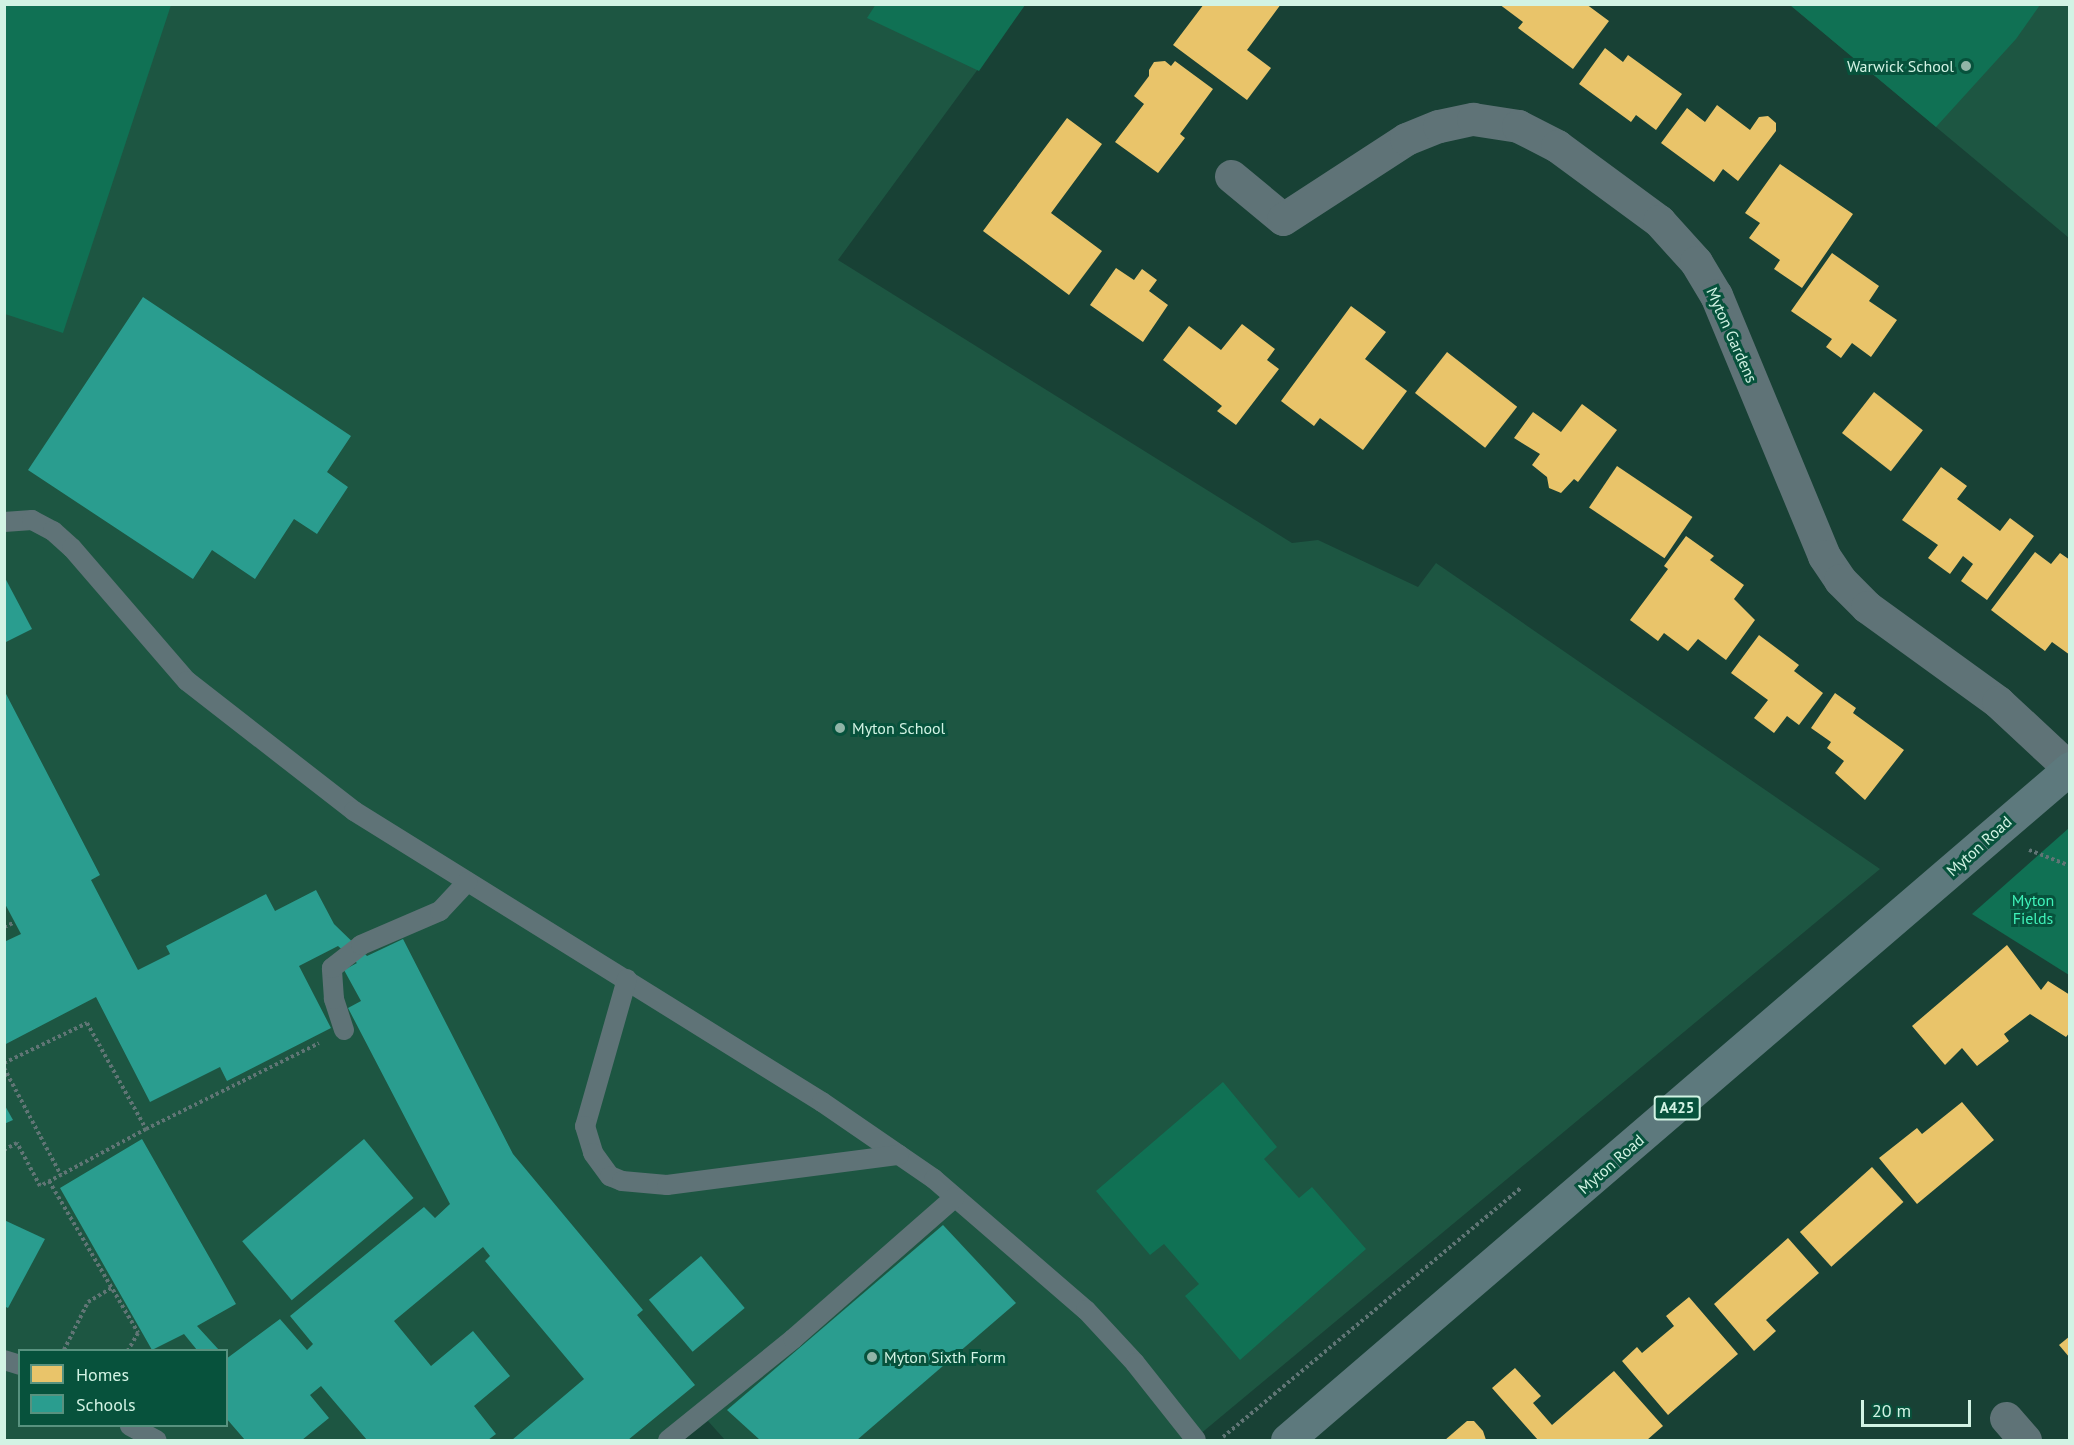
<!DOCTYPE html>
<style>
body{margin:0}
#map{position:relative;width:2074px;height:1445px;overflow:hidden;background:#184135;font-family:"PT Sans",sans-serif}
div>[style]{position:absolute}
.built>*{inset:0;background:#1d5642}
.green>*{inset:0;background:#107154}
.homes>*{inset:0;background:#e9c46a;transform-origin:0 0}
.schools>*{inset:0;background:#2a9d8f;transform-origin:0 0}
.path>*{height:4px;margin-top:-2px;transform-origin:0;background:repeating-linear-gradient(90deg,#607575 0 3px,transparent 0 6px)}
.lane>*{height:20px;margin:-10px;padding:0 10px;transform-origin:10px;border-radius:10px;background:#5f7377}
.street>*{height:33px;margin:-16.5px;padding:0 16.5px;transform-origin:16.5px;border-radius:16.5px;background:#5f7377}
.primary>*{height:33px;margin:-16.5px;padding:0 16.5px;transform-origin:16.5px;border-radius:16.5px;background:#5d797d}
.dots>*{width:16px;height:16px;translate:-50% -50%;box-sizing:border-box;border:3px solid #07523c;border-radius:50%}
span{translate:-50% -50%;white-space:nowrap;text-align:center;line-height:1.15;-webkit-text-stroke:6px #07523c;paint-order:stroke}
.shield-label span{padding:2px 4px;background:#07523c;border:2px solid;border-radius:4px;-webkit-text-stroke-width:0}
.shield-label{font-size:15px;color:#d2f3e4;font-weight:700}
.poi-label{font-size:16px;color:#d2f3e4}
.right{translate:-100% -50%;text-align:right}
.left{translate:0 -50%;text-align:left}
.street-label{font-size:16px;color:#d2f3e4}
.park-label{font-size:16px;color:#3ff2b9}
.frame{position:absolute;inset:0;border:6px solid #d2f3e4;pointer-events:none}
.legend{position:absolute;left:18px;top:1349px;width:210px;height:78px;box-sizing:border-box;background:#07523c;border:2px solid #58927f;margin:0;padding:8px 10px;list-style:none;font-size:18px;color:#d2f3e4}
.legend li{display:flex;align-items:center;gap:12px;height:30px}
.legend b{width:30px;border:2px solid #58927f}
.scale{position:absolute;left:1861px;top:1400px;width:110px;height:27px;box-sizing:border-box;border:3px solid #d2f3e4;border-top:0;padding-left:8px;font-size:18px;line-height:21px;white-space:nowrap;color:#d2f3e4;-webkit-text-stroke:4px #07523c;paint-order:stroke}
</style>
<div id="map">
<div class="built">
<div style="clip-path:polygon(evenodd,5px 5px,1025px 5px,838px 260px,1292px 543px,1318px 540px,1418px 587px,1436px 563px,1880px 869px,1193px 1440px,725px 1440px,708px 1421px,683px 1440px,5px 1440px,5px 5px,20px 1350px,226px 1350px,226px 1426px,20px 1426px,20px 1350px)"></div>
<div style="clip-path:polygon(1790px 5px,2069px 5px,2069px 238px,1936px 127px)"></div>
</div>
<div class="green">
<div style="clip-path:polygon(5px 4px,171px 5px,63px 333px,5px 314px)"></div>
<div style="clip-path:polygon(876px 4px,1025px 4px,1025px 5px,979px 71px,867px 18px)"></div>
<div style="clip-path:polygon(1790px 5px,2040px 5px,2016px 39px,1936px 127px)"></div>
<div style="clip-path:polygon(2069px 828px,2069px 975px,1972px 914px)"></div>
<div style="clip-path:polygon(1223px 1082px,1277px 1147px,1264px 1159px,1299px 1198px,1312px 1187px,1366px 1249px,1240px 1360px,1185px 1296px,1199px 1284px,1164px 1244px,1150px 1255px,1096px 1191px)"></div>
</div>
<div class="homes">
<div style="clip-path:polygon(1204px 4px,1281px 4px,1247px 50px,1271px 68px,1247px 100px,1173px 45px)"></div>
<div style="clip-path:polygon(1499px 4px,1586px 4px,1609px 21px,1573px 69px,1518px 28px,1523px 22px)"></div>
<div style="clip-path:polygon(1605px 48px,1623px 62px,1628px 55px,1682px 94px,1656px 130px,1636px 115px,1631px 122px,1579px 84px)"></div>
<div style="clip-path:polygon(1165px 61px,1171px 66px,1175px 61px,1213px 89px,1180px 134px,1185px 138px,1158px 173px,1115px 142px,1144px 104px,1134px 96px,1149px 76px,1149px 70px,1154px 62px)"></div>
<div style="clip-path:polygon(1717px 105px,1750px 130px,1759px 117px,1768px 116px,1776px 123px,1776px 131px,1738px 181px,1723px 169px,1714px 182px,1661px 143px,1687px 108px,1705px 122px)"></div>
<div style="clip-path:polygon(1067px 118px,1102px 144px,1051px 213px,1102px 251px,1069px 295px,983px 231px)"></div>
<div style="clip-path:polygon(1780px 164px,1853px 214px,1802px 288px,1774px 269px,1780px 260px,1749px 238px,1760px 223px,1745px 213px)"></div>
<div style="clip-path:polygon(1832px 253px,1879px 286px,1869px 301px,1897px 320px,1871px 357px,1852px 343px,1841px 358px,1826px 347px,1832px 339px,1791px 311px)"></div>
<div style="clip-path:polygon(1116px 268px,1134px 280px,1142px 269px,1157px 280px,1149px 291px,1168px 305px,1143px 342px,1090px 305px)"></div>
<div style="clip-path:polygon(1351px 306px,1386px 332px,1365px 359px,1407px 391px,1363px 450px,1320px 418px,1314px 426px,1281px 401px)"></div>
<div style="clip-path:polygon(1242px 324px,1275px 349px,1267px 360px,1279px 369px,1236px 425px,1217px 411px,1222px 406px,1163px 360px,1189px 326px,1221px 350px)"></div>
<div style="left:1447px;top:352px;width:89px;height:52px;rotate:38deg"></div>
<div style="left:1874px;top:392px;width:62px;height:52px;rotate:38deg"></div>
<div style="clip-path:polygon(1582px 404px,1617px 430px,1578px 482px,1574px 479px,1561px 493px,1549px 488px,1547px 477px,1532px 465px,1540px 454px,1514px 438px,1533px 412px,1561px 432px)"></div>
<div style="left:1617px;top:466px;width:91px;height:50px;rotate:34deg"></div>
<div style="clip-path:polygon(1941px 467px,1967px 486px,1957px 499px,2000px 531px,2010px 518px,2034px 536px,1987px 600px,1961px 581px,1973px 564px,1963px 556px,1950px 574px,1928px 558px,1938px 545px,1902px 520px)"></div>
<div style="clip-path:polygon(1686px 536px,1714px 556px,1710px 560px,1744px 585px,1734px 599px,1755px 620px,1726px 660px,1698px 639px,1688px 651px,1664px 633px,1658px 641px,1630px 620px,1668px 569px,1664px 566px)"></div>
<div style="clip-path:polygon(2035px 552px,2051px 564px,2060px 553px,2070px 560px,2070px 655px,2052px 642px,2045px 651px,1991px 610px)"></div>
<div style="clip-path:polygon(1759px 635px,1799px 665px,1794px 671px,1823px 693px,1799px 725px,1787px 716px,1774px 733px,1754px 718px,1768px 700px,1731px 673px)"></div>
<div style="clip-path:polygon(1835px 693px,1856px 708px,1853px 713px,1904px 750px,1865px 800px,1835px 773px,1844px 761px,1827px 748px,1831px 742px,1811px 728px)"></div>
<div style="clip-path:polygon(2007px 945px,2041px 990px,2048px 981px,2070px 995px,2070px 1032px,2066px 1037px,2030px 1014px,2004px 1034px,2009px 1041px,1977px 1066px,1962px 1048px,1945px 1065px,1912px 1026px)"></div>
<div style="clip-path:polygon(1962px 1102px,1994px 1140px,1917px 1204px,1879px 1158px,1917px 1128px,1922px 1134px)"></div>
<div style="left:1872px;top:1167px;width:47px;height:97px;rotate:48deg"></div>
<div style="clip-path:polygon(1788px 1238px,1819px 1273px,1766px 1320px,1776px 1331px,1754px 1351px,1714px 1304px)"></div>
<div style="clip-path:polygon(1689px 1297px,1738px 1354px,1668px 1415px,1622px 1361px,1637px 1347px,1642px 1353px,1674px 1326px,1666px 1316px)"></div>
<div style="clip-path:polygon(2070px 1336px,2070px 1358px,2059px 1345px)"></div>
<div style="clip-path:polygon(1515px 1368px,1541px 1396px,1533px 1403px,1552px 1425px,1614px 1371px,1663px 1426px,1647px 1440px,1538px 1440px,1492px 1388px)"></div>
<div style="clip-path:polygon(1467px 1421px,1474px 1421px,1483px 1431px,1486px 1440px,1445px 1440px)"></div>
</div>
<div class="schools">
<div style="clip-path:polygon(143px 297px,351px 436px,327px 472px,348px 487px,317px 534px,294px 519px,255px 579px,212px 550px,193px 579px,28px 470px)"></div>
<div style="clip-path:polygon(4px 576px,32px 629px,4px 643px)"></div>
<div style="clip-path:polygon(4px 690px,100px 875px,91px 880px,138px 970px,170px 954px,166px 946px,266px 894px,275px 911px,316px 890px,334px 924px,367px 956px,403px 939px,513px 1154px,643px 1310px,637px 1315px,695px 1385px,628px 1440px,512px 1440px,584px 1379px,485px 1261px,490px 1256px,483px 1247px,394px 1321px,431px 1366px,473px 1331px,510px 1376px,474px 1406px,496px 1434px,488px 1440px,367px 1440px,321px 1386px,310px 1395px,329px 1418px,302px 1440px,245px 1440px,226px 1418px,226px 1359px,280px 1319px,307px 1350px,313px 1344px,290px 1316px,424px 1207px,435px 1218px,450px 1204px,348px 1008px,361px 1001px,344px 970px,357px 963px,338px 946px,299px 966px,331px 1028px,227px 1081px,220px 1067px,150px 1102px,96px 997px,4px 1045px,4px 942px,21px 934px,4px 902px)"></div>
<div style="clip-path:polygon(4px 1104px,13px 1120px,4px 1124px)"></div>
<div style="clip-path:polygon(142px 1139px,236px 1304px,197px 1326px,219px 1350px,197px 1350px,184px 1334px,152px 1350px,60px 1188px)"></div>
<div style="left:364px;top:1139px;width:77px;height:159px;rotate:50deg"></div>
<div style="clip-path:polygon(4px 1220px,45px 1239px,8px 1308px,4px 1306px)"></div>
<div style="clip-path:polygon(943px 1225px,1016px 1303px,857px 1440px,760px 1440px,727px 1410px)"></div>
<div style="left:701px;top:1256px;width:68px;height:68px;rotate:50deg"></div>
</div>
<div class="path">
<div style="left:2029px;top:850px;width:44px;rotate:21.3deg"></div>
<div style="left:4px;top:927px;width:12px;rotate:-24deg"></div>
<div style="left:4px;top:1063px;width:92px;rotate:-25.7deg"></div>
<div style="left:87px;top:1023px;width:121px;rotate:60.9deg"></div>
<div style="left:146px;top:1129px;width:120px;rotate:151.7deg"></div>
<div style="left:40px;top:1186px;width:49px;rotate:-118.1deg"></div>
<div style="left:17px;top:1143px;width:15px;rotate:152deg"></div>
<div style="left:4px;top:1068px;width:121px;rotate:62deg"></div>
<div style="left:146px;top:1129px;width:193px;rotate:-26.4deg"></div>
<div style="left:49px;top:1181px;width:176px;rotate:59.6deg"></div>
<div style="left:138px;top:1333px;width:20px;rotate:120deg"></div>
<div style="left:64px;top:1350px;width:54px;rotate:-63.4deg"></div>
<div style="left:88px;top:1302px;width:27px;rotate:-31deg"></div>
<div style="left:1223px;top:1437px;width:388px;rotate:-39.9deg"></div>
</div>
<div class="lane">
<div style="left:4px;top:522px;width:28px;rotate:-4deg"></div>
<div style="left:32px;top:520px;width:24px;rotate:28deg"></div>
<div style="left:53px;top:531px;width:25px;rotate:42deg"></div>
<div style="left:72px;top:548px;width:176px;rotate:49.2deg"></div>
<div style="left:187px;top:681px;width:212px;rotate:37.9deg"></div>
<div style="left:354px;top:811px;width:551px;rotate:31.87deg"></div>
<div style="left:822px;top:1102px;width:136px;rotate:34.5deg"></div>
<div style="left:934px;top:1179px;width:201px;rotate:40.8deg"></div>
<div style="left:1086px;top:1310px;width:72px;rotate:47.2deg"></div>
<div style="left:1135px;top:1363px;width:98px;rotate:51.6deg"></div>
<div style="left:627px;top:979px;width:153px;rotate:105.9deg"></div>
<div style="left:585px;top:1126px;width:28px;rotate:73deg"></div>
<div style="left:593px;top:1153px;width:29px;rotate:54deg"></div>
<div style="left:610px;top:1176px;width:13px;rotate:23deg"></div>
<div style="left:622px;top:1181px;width:45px;rotate:5.1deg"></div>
<div style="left:667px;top:1185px;width:234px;rotate:-7.4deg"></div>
<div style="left:344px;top:1030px;width:33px;rotate:-108deg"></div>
<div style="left:334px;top:999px;width:31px;rotate:-94deg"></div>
<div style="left:332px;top:968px;width:37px;rotate:-38deg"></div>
<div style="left:361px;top:945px;width:86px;rotate:-23.3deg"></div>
<div style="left:440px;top:911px;width:40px;rotate:-47deg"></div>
<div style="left:4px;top:1360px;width:17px;rotate:17deg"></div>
<div style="left:130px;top:1426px;width:30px;rotate:28deg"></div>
<div style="left:668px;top:1440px;width:161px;rotate:-38.9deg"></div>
<div style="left:793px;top:1339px;width:215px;rotate:-41.2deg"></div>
</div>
<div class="street">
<div style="left:1231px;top:176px;width:67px;rotate:39.6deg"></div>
<div style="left:1283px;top:219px;width:147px;rotate:-33deg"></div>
<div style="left:1406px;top:139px;width:35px;rotate:-22deg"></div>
<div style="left:1439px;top:126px;width:35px;rotate:-12deg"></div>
<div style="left:1473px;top:119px;width:46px;rotate:8.8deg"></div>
<div style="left:1518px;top:126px;width:44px;rotate:27.1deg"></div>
<div style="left:1557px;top:146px;width:127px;rotate:36.3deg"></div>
<div style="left:1659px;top:221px;width:55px;rotate:47.9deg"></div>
<div style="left:1696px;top:262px;width:39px;rotate:59deg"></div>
<div style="left:1716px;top:295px;width:282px;rotate:67.5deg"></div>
<div style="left:1824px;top:556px;width:29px;rotate:56deg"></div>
<div style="left:1840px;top:580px;width:38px;rotate:45deg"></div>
<div style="left:1867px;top:607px;width:162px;rotate:35.9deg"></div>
<div style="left:1998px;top:702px;width:97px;rotate:42.9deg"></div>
<div style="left:2006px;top:1418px;width:29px;rotate:49deg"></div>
</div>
<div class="primary">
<div style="left:1287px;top:1440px;width:1032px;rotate:-40.64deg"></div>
</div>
<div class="dots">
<div style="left:1966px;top:66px;background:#91b5a7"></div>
<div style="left:840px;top:728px;background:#91b5a7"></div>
<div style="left:872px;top:1357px;background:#91b5a7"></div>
</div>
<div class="shield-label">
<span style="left:1677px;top:1108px">A425</span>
</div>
<div class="poi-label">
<span class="right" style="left:1954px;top:66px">Warwick School</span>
<span class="left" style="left:852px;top:728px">Myton School</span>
<span class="left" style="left:884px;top:1357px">Myton Sixth Form</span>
</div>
<div class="street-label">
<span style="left:1732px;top:335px;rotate:66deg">Myton Gardens</span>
<span style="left:1979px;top:846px;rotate:-42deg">Myton Road</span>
<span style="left:1611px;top:1164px;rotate:-41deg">Myton Road</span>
</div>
<div class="park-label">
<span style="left:2033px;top:909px">Myton<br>Fields</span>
</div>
<div class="frame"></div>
<ul class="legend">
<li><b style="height:16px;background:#e9c46a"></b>Homes</li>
<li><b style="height:16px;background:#2a9d8f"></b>Schools</li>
</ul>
<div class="scale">20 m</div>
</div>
